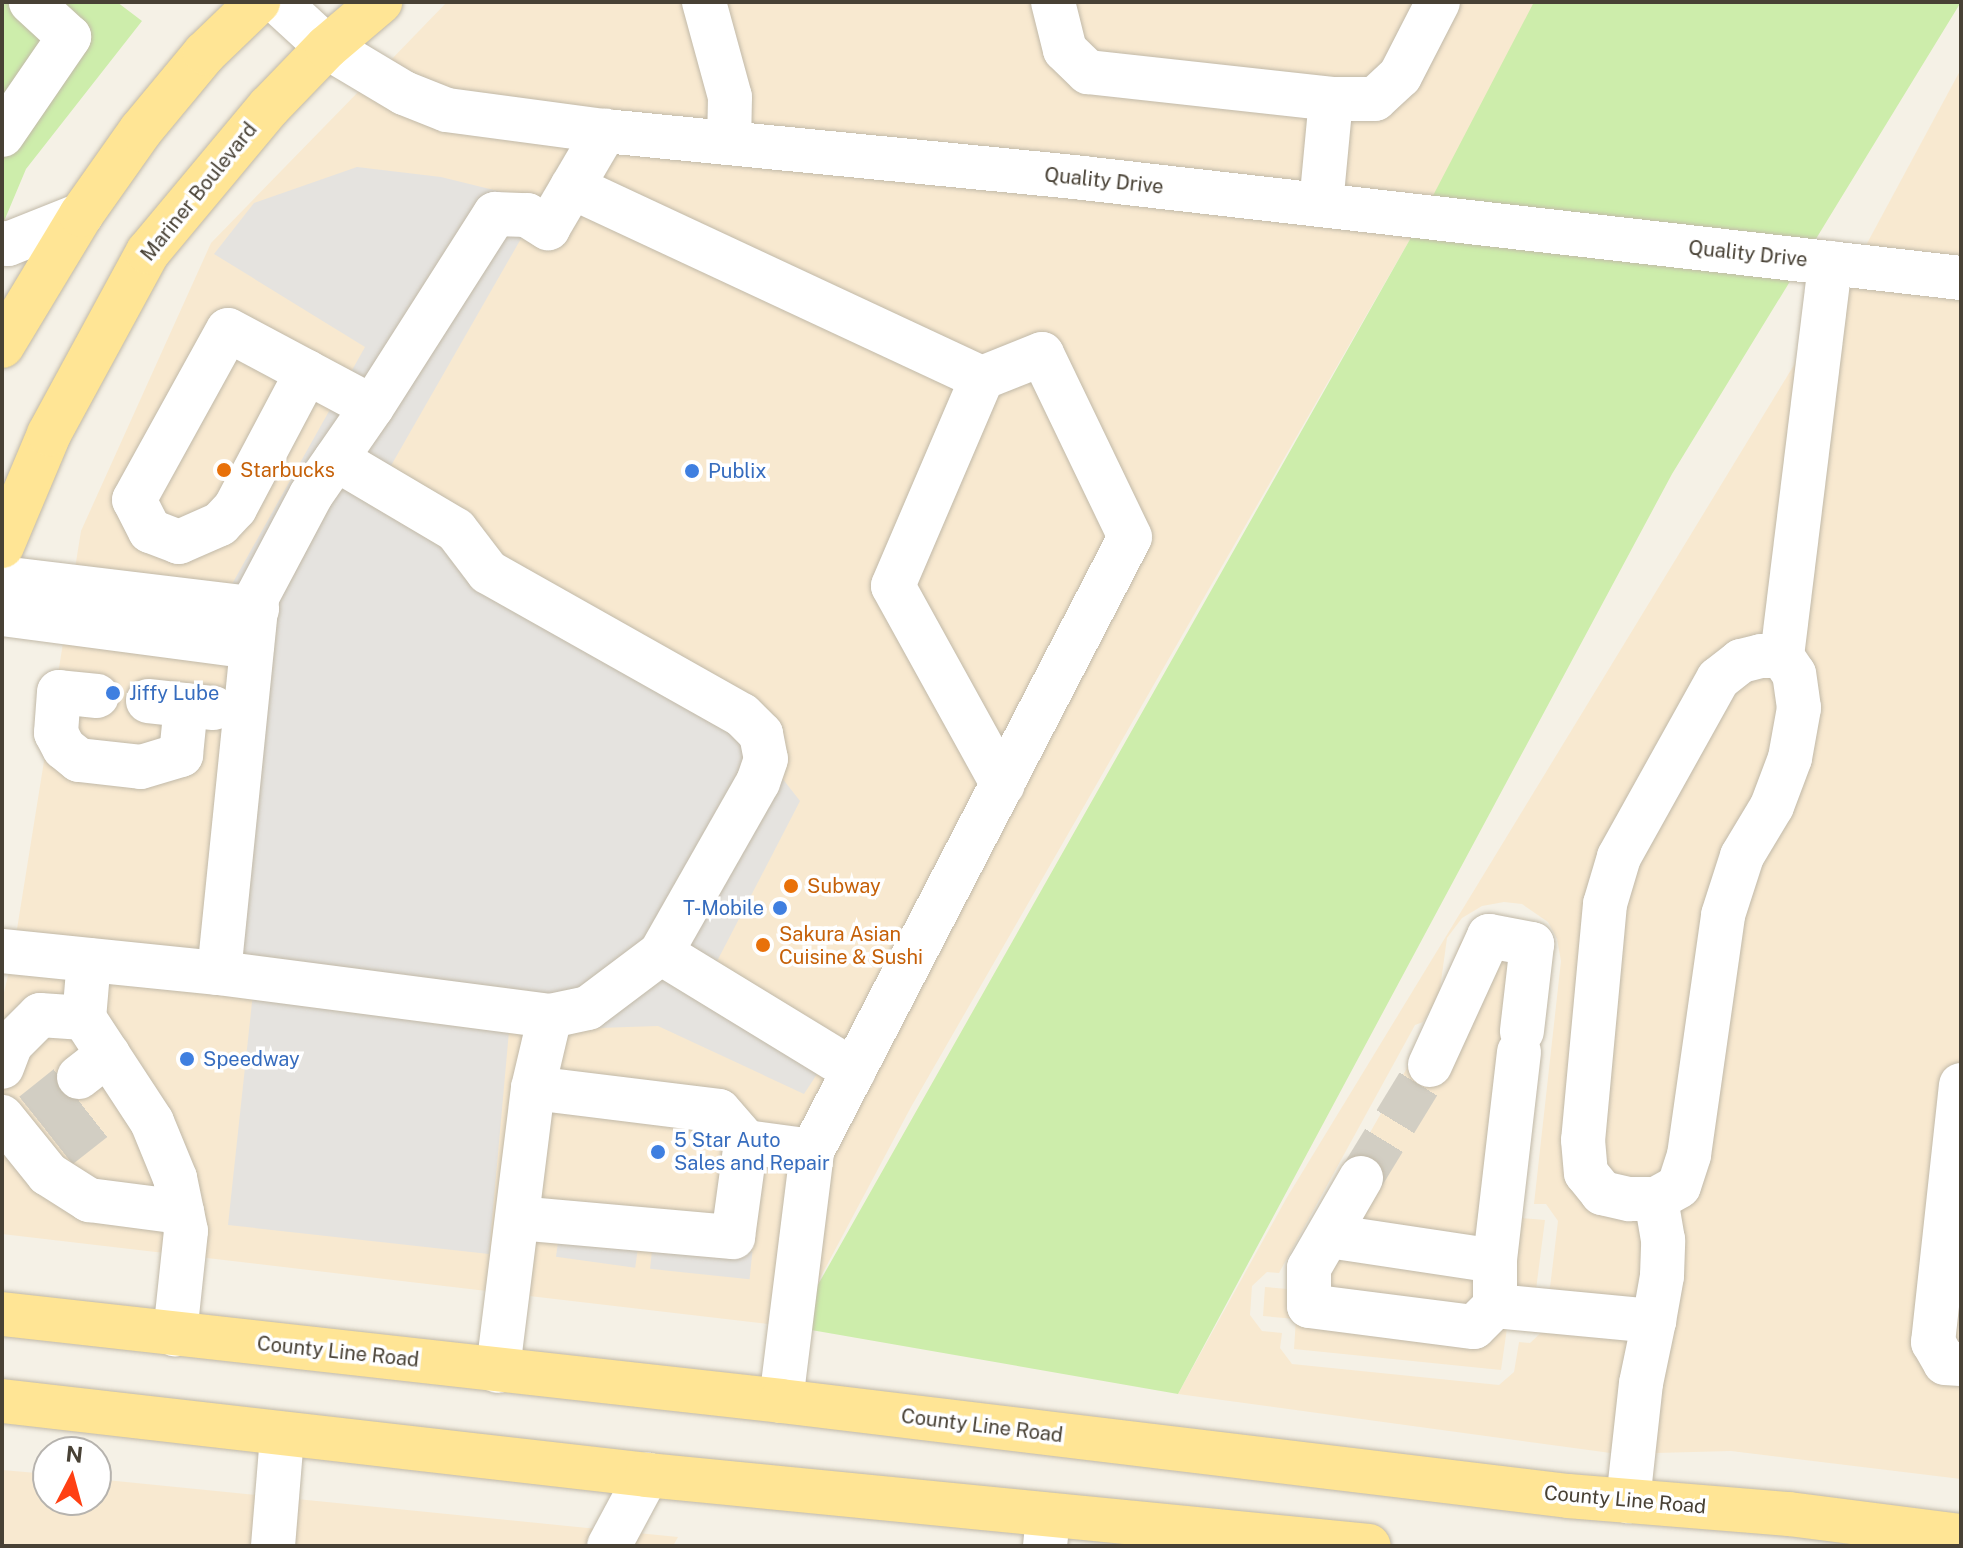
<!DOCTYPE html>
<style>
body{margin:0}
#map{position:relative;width:1963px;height:1548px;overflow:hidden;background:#f5f1e6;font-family:"Public Sans",sans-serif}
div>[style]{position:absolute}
.commercial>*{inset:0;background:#f8e9d0}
.green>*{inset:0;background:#cdedab}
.parking>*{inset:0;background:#e5e3df;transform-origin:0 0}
.minor-tunnel>*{height:44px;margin-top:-22px;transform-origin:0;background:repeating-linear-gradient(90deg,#d2cec3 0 44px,transparent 0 66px)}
.roads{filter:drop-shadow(0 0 2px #c1b9a8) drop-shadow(0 0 2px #c1b9a8)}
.minor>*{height:44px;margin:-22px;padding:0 22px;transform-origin:22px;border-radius:22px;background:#fff}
.major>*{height:44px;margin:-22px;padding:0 22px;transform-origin:22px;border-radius:22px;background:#ffe595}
.dots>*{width:22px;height:22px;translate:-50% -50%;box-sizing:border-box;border:4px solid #fff;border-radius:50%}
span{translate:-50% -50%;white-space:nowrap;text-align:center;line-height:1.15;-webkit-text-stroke:7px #fff;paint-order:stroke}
.street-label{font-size:20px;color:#484135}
.food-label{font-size:20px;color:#c56008}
.left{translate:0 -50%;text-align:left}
.shop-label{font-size:20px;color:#366cbe}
.right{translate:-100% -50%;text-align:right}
.frame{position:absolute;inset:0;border:4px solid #484135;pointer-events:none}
.north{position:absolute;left:32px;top:1436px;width:80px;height:80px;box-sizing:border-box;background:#fff;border:2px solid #b6b3ae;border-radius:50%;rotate:6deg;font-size:22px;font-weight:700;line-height:32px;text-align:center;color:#484135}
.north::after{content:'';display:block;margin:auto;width:28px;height:36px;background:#ff4013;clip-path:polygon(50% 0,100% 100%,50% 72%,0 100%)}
</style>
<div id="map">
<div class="commercial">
<div style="clip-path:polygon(447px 2px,1539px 2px,1433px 200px,452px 93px,388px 63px)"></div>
<div style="clip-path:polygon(1961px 69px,1961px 260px,1864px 249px)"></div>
<div style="clip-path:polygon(362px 88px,1413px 234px,911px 1107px,794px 1327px,2px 1234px,2px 1001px,13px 954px,81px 531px,211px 243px)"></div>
<div style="clip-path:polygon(evenodd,1844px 283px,1961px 296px,1961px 1479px,1731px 1451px,1618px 1454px,1178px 1394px,1286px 1199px,1844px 283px,1504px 902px,1522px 904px,1548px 922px,1557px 939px,1561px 961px,1534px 1204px,1546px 1204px,1558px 1221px,1545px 1329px,1530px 1343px,1519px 1342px,1514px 1372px,1499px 1385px,1292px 1364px,1280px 1348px,1282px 1333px,1262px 1331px,1250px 1315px,1252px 1286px,1267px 1272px,1279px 1273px,1415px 1025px,1423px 1022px,1439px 996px,1447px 938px,1462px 918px,1482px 906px,1504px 902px)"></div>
<div style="clip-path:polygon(1502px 917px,1516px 918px,1529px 924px,1520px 1218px,1545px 1220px,1531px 1328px,1507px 1328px,1501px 1370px,1294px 1349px,1296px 1319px,1263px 1316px,1265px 1287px,1288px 1289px,1356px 1157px,1427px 1033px,1460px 943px,1472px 928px)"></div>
<div style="clip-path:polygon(2px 1470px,48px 1474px,48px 1500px,96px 1500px,96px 1479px,678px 1537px,673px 1546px,2px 1546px)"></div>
</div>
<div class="green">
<div style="clip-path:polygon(2px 2px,117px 2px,142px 21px,26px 169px,2px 226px)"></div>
<div style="clip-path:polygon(1534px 2px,1961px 2px,1672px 474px,1178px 1394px,794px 1327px,1413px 234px)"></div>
</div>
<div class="parking">
<div style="clip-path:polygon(357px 167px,441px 177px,542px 202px,369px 504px,740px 724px,800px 801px,698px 998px,821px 1068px,804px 1094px,658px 1026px,509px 1031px,489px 1254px,228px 1225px,253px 993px,201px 981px,241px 663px,213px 618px,365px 347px,214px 254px,254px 203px)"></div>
<div style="left:560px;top:1228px;width:80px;height:29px;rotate:8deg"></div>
<div style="left:653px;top:1241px;width:100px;height:28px;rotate:6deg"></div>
</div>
<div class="minor-tunnel">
<div style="left:33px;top:1114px;width:59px;rotate:-38.8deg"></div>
<div style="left:59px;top:1147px;width:60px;rotate:-38.2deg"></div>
<div style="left:1361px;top:1178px;width:132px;rotate:-58.6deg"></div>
</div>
<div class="roads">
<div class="minor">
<div style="left:278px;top:2px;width:67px;rotate:42.6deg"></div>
<div style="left:327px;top:47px;width:90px;rotate:30.9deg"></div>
<div style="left:404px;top:93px;width:46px;rotate:21.6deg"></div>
<div style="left:447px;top:110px;width:159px;rotate:7.6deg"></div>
<div style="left:605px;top:131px;width:480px;rotate:5.6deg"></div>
<div style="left:1083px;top:178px;width:884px;rotate:6.5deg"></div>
<div style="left:704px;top:2px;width:98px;rotate:74.7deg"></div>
<div style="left:730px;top:97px;width:46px;rotate:91.2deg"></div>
<div style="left:1053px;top:2px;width:49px;rotate:76deg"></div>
<div style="left:1065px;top:50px;width:32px;rotate:44deg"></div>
<div style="left:1088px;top:72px;width:244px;rotate:6.3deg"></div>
<div style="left:1331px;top:99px;width:106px;rotate:95.4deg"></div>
<div style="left:1331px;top:99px;width:44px"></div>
<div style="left:1375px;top:99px;width:34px;rotate:-43deg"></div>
<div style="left:1400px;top:76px;width:83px;rotate:-62.8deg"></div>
<div style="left:2px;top:135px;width:119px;rotate:-55.6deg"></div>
<div style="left:69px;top:37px;width:52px;rotate:-137.4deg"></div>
<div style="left:572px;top:187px;width:452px;rotate:25deg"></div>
<div style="left:982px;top:378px;width:226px;rotate:113.2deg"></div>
<div style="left:893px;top:586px;width:227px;rotate:61.1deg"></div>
<div style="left:2px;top:243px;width:6px;rotate:9deg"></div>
<div style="left:8px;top:244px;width:79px;rotate:-21.7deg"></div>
<div style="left:307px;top:372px;width:154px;rotate:117.9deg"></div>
<div style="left:235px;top:508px;width:22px;rotate:133deg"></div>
<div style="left:220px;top:524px;width:45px;rotate:156.3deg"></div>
<div style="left:179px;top:542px;width:31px;rotate:-159deg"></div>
<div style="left:150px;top:531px;width:35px;rotate:-117deg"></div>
<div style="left:134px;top:500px;width:194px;rotate:-61.1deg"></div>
<div style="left:228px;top:330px;width:163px;rotate:28.1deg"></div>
<div style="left:336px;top:459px;width:139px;rotate:30.6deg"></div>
<div style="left:456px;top:530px;width:53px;rotate:52.7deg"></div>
<div style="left:488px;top:572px;width:291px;rotate:29.4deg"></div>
<div style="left:742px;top:715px;width:27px;rotate:45deg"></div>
<div style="left:761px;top:734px;width:25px;rotate:79deg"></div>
<div style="left:766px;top:759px;width:24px;rotate:109deg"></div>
<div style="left:758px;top:782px;width:197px;rotate:119.6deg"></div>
<div style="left:661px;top:953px;width:91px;rotate:143deg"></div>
<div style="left:588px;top:1008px;width:39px;rotate:168deg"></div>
<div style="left:550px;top:1016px;width:74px;rotate:103.3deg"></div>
<div style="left:533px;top:1088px;width:285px;rotate:97.1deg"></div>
<div style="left:2px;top:578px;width:257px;rotate:6.9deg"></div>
<div style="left:2px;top:614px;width:252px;rotate:7.5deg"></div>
<div style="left:1782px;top:656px;width:21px;rotate:180deg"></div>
<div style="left:1761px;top:656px;width:21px;rotate:166deg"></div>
<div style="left:1741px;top:661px;width:29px;rotate:142deg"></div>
<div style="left:1718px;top:679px;width:204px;rotate:119.1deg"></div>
<div style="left:1619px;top:857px;width:49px;rotate:106.6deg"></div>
<div style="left:1605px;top:904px;width:237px;rotate:95.3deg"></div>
<div style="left:1583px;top:1140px;width:33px;rotate:85deg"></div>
<div style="left:1586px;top:1173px;width:26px;rotate:51deg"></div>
<div style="left:1602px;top:1193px;width:28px;rotate:13deg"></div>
<div style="left:1629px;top:1199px;width:27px"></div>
<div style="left:1656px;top:1199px;width:26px;rotate:-29deg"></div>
<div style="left:1679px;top:1186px;width:33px;rotate:-72deg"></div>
<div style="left:1689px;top:1155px;width:242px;rotate:-81.9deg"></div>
<div style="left:1723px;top:915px;width:62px;rotate:-72.1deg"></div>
<div style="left:1742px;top:856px;width:58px;rotate:-59deg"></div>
<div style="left:1772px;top:806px;width:51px;rotate:-69.4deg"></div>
<div style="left:1790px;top:758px;width:51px;rotate:-79.8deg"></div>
<div style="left:1799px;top:708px;width:34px;rotate:-98deg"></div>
<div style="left:1794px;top:674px;width:22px;rotate:-124deg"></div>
<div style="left:1782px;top:656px;width:396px;rotate:-83deg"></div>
<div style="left:97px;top:696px;width:38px;rotate:-174deg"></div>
<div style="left:59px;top:692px;width:41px;rotate:94.2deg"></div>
<div style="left:56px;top:733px;width:17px;rotate:62deg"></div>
<div style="left:64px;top:748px;width:19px;rotate:39deg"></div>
<div style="left:79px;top:760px;width:62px;rotate:6.4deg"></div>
<div style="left:141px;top:767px;width:42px;rotate:-16.7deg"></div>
<div style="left:181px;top:755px;width:50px;rotate:-84.3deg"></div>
<div style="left:148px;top:701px;width:66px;rotate:6.1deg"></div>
<div style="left:2px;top:951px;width:218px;rotate:5.8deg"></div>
<div style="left:661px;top:953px;width:226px;rotate:31.4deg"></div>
<div style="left:89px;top:960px;width:58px;rotate:94.9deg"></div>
<div style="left:84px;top:1018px;width:124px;rotate:56.8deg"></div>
<div style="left:152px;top:1122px;width:61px;rotate:67.7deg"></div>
<div style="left:175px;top:1178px;width:54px;rotate:78.3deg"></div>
<div style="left:186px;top:1231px;width:104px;rotate:96.1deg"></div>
<div style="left:550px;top:1016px;width:334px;rotate:-172.6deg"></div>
<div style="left:219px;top:973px;width:378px;rotate:-84.2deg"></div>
<div style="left:257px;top:597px;width:115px;rotate:-62.1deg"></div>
<div style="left:311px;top:495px;width:107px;rotate:-55.3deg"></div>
<div style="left:372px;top:407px;width:229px;rotate:-57.5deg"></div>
<div style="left:495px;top:214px;width:32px;rotate:2deg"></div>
<div style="left:527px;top:215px;width:25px;rotate:32deg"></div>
<div style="left:548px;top:228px;width:113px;rotate:-59.6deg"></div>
<div style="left:1519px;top:1052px;width:210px;rotate:96.6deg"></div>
<div style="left:1495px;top:1261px;width:45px;rotate:90deg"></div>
<div style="left:1495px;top:1306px;width:160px;rotate:5.4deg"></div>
<div style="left:1654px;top:1321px;width:63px;rotate:101.8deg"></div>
<div style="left:1641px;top:1383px;width:119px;rotate:96.3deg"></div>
<div style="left:1430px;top:1065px;width:142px;rotate:-65.4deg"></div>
<div style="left:1489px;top:936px;width:44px;rotate:10.5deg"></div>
<div style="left:1532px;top:944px;width:88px;rotate:96.6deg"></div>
<div style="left:2px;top:1067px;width:25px;rotate:-69deg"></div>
<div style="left:11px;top:1044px;width:41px;rotate:-45deg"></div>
<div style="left:40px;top:1015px;width:44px;rotate:3.9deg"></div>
<div style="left:79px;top:1077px;width:37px;rotate:-38deg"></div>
<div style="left:1961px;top:1085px;width:259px;rotate:96.2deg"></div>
<div style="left:1933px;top:1342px;width:24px;rotate:60deg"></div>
<div style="left:1945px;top:1363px;width:16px;rotate:4deg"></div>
<div style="left:533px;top:1088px;width:187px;rotate:7deg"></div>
<div style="left:719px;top:1111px;width:41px;rotate:48.9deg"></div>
<div style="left:746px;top:1142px;width:67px;rotate:7.8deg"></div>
<div style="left:2px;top:1117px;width:73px;rotate:51.1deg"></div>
<div style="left:48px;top:1174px;width:49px;rotate:32.4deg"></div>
<div style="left:89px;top:1200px;width:94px;rotate:7.4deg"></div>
<div style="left:1361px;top:1178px;width:104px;rotate:120deg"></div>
<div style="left:1309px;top:1268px;width:38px;rotate:90deg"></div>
<div style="left:1309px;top:1306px;width:166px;rotate:7.3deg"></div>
<div style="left:1474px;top:1327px;width:30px;rotate:-45deg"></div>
<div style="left:518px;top:1218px;width:216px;rotate:5.1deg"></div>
<div style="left:733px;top:1237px;width:96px;rotate:-82.2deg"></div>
<div style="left:1329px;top:1236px;width:168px;rotate:8.6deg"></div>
<div style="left:1654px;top:1321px;width:46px;rotate:-79.9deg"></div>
<div style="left:1662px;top:1276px;width:36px;rotate:-88deg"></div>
<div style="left:1663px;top:1240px;width:42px;rotate:-99.7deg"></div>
<div style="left:781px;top:1401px;width:252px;rotate:-82.9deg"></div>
<div style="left:812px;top:1151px;width:691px;rotate:-62.62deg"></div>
<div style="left:1130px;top:537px;width:203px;rotate:-115.7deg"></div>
<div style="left:1042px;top:354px;width:65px;rotate:158.2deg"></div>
<div style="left:273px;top:1546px;width:110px;rotate:-85.3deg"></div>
<div style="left:609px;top:1546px;width:81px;rotate:-61.8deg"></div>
<div style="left:1045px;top:1546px;width:31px;rotate:-84deg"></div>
</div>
<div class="major">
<div style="left:2px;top:346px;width:153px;rotate:-58.9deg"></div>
<div style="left:81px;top:215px;width:104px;rotate:-54.8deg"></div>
<div style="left:141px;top:130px;width:100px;rotate:-50.3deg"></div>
<div style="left:205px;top:53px;width:74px;rotate:-43.9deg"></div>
<div style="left:2px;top:546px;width:121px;rotate:-67.2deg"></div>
<div style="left:49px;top:434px;width:207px;rotate:-61.5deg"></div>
<div style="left:148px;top:252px;width:189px;rotate:-50.2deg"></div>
<div style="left:269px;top:107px;width:83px;rotate:-46deg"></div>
<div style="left:327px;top:47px;width:70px;rotate:-40.3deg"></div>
<div style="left:2px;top:1314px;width:784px;rotate:6.37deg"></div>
<div style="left:781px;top:1401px;width:793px;rotate:6.88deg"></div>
<div style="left:1568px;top:1496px;width:222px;rotate:4.7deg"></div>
<div style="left:1789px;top:1514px;width:173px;rotate:7.3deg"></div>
<div style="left:2px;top:1401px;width:649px;rotate:6.54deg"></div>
<div style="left:647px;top:1475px;width:725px;rotate:5.62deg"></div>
</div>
</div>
<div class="dots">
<div style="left:224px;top:470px;background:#e8710a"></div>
<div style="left:692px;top:471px;background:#3f7fe0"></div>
<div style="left:113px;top:693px;background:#3f7fe0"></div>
<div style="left:791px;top:886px;background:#e8710a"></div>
<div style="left:780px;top:908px;background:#3f7fe0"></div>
<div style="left:763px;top:945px;background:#e8710a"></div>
<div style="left:187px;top:1059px;background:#3f7fe0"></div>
<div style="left:658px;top:1152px;background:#3f7fe0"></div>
</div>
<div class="street-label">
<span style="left:1104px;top:181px;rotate:6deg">Quality Drive</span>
<span style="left:199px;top:192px;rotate:-51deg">Mariner Boulevard</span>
<span style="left:1748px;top:254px;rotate:6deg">Quality Drive</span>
<span style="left:338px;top:1352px;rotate:6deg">County Line Road</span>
<span style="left:982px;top:1426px;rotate:7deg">County Line Road</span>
<span style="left:1625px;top:1500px;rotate:5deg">County Line Road</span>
</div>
<div class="food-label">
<span class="left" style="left:240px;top:470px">Starbucks</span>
<span class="left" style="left:807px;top:886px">Subway</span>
<span class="left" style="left:779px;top:946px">Sakura Asian<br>Cuisine &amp; Sushi</span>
</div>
<div class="shop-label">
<span class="left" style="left:708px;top:471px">Publix</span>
<span class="left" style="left:129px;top:693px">Jiffy Lube</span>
<span class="right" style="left:764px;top:908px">T-Mobile</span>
<span class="left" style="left:203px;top:1059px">Speedway</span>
<span class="left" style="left:674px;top:1152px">5 Star Auto<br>Sales and Repair</span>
</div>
<div class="frame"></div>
<div class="north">N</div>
</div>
